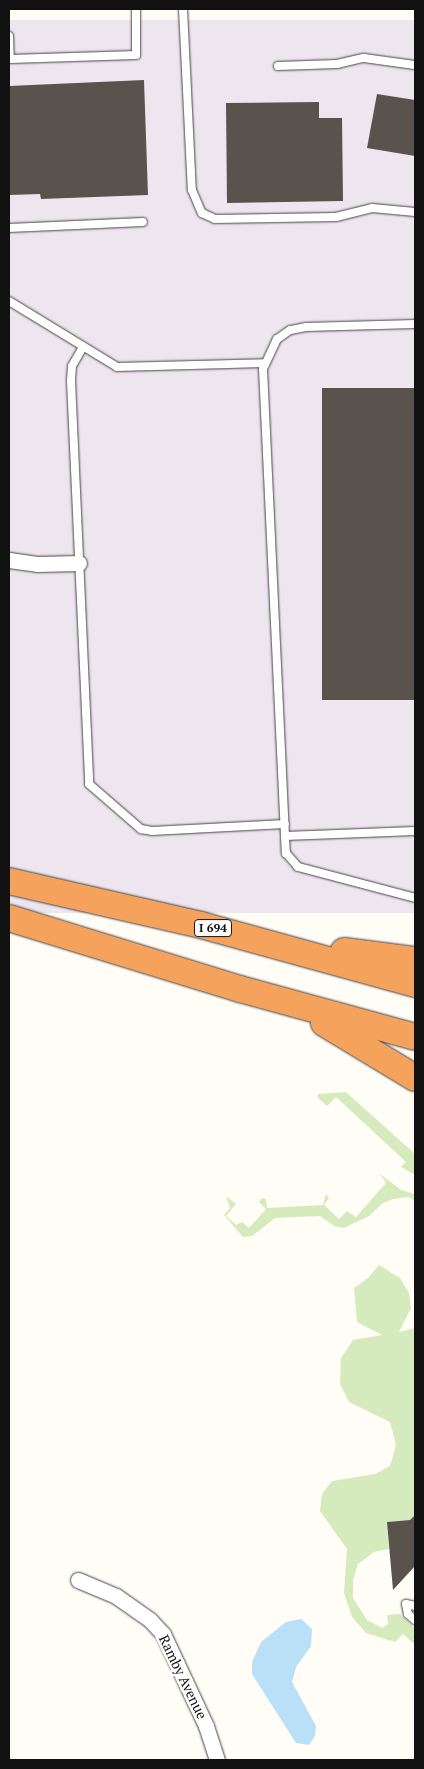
<!DOCTYPE html>
<style>
body{margin:0}
#map{position:relative;width:424px;height:1769px;overflow:hidden;background:#fffdf5;font-family:"PT Serif",serif}
div>[style]{position:absolute}
.industrial>*{inset:0;background:#eee6ef;transform-origin:0 0}
.green>*{inset:0;background:#d5ebbd}
.water>*{inset:0;background:#b9e0f7}
.building>*{inset:0;background:#5a524d;transform-origin:0 0}
.roads{filter:drop-shadow(0 0 1px #444) drop-shadow(0 0 1px #444)}
.lane>*{height:8px;margin:-4px;padding:0 4px;transform-origin:4px;border-radius:4px;background:#fff}
.street>*{height:15px;margin:-7.5px;padding:0 7.5px;transform-origin:7.5px;border-radius:7.5px;background:#fff}
.highway>*{height:26px;margin:-13px;padding:0 13px;transform-origin:13px;border-radius:13px;background:#f5a25d}
span{translate:-50% -50%;white-space:nowrap;text-align:center;line-height:1.15;-webkit-text-stroke:5px #fff;paint-order:stroke}
.shield-label span{padding:1px 4px;background:#fff;border:1px solid;border-radius:4px;-webkit-text-stroke-width:0}
.shield-label{font-size:12px;color:#111;font-weight:700}
.street-label{font-size:14px;color:#111}
.frame{position:absolute;inset:0;border:10px solid #111;pointer-events:none}
</style>
<div id="map">
<div class="industrial">
<div style="left:415px;top:20px;width:893px;height:406px;rotate:90deg"></div>
</div>
<div class="green">
<div style="clip-path:polygon(346px 1092px,415px 1154px,415px 1175px,401px 1167px,406px 1162px,336px 1097px,327px 1106px,317px 1097px,318px 1094px)"></div>
<div style="clip-path:polygon(380px 1174px,401px 1190px,415px 1194px,415px 1201px,408px 1197px,393px 1199px,383px 1203px,369px 1216px,344px 1228px,334px 1226px,320px 1216px,275px 1218px,252px 1236px,243px 1237px,224px 1215px,230px 1208px,226px 1196px,236px 1204px,226px 1216px,236px 1225px,242px 1222px,249px 1228px,266px 1209px,259px 1202px,262px 1198px,266px 1199px,267px 1208px,323px 1205px,326px 1194px,329px 1198px,324px 1205px,339px 1219px,347px 1211px,356px 1217px,386px 1183px)"></div>
<div style="clip-path:polygon(379px 1265px,400px 1278px,409px 1293px,411px 1308px,399px 1332px,415px 1328px,415px 1515px,410px 1520px,387px 1522px,389px 1549px,374px 1552px,358px 1564px,353px 1580px,353px 1598px,367px 1620px,382px 1628px,388px 1624px,387px 1615px,400px 1614px,415px 1628px,415px 1645px,403px 1634px,395px 1642px,366px 1633px,352px 1617px,344px 1593px,347px 1549px,320px 1511px,322px 1494px,332px 1481px,375px 1474px,390px 1466px,396px 1445px,390px 1422px,349px 1402px,340px 1384px,341px 1358px,353px 1340px,382px 1335px,357px 1322px,354px 1288px,368px 1278px)"></div>
</div>
<div class="water">
<div style="clip-path:polygon(301px 1619px,312px 1629px,311px 1646px,296px 1667px,292px 1682px,316px 1726px,315px 1736px,309px 1745px,296px 1743px,252px 1674px,252px 1662px,261px 1642px,286px 1622px)"></div>
</div>
<div class="building">
<div style="clip-path:polygon(144px 80px,148px 195px,41px 199px,40px 194px,9px 195px,9px 86px)"></div>
<div style="clip-path:polygon(377px 94px,415px 100px,415px 156px,367px 148px)"></div>
<div style="clip-path:polygon(319px 102px,319px 118px,342px 118px,343px 201px,227px 203px,226px 103px)"></div>
<div style="left:415px;top:388px;width:312px;height:93px;rotate:90deg"></div>
<div style="clip-path:polygon(415px 1515px,415px 1566px,393px 1590px,387px 1522px,410px 1520px)"></div>
</div>
<div class="roads">
<div class="lane">
<div style="left:183px;top:9px;width:181px;rotate:87.2deg"></div>
<div style="left:192px;top:190px;width:25px;rotate:67deg"></div>
<div style="left:202px;top:213px;width:14px;rotate:25deg"></div>
<div style="left:215px;top:219px;width:121px;rotate:-0.9deg"></div>
<div style="left:336px;top:217px;width:37px;rotate:-14deg"></div>
<div style="left:372px;top:208px;width:43px;rotate:5.3deg"></div>
<div style="left:9px;top:36px;width:23px;rotate:88deg"></div>
<div style="left:10px;top:59px;width:126px;rotate:-1.8deg"></div>
<div style="left:136px;top:55px;width:46px;rotate:-90deg"></div>
<div style="left:278px;top:66px;width:59px;rotate:-1.9deg"></div>
<div style="left:337px;top:64px;width:28px;rotate:-13deg"></div>
<div style="left:364px;top:58px;width:51px;rotate:7.8deg"></div>
<div style="left:9px;top:228px;width:134px;rotate:-2.6deg"></div>
<div style="left:9px;top:301px;width:127px;rotate:31.4deg"></div>
<div style="left:117px;top:367px;width:148px;rotate:-1.5deg"></div>
<div style="left:415px;top:324px;width:109px;rotate:178.4deg"></div>
<div style="left:306px;top:327px;width:16px;rotate:169deg"></div>
<div style="left:290px;top:330px;width:16px;rotate:145deg"></div>
<div style="left:277px;top:339px;width:33px;rotate:115deg"></div>
<div style="left:263px;top:369px;width:485px;rotate:87.3deg"></div>
<div style="left:286px;top:853px;width:18px;rotate:49deg"></div>
<div style="left:298px;top:867px;width:121px;rotate:14.8deg"></div>
<div style="left:83px;top:347px;width:22px;rotate:120deg"></div>
<div style="left:72px;top:366px;width:15px;rotate:94deg"></div>
<div style="left:71px;top:381px;width:403px;rotate:87.4deg"></div>
<div style="left:89px;top:784px;width:69px;rotate:40.9deg"></div>
<div style="left:141px;top:829px;width:11px;rotate:10deg"></div>
<div style="left:152px;top:831px;width:133px;rotate:-3deg"></div>
<div style="left:285px;top:836px;width:130px;rotate:-2.2deg"></div>
<div style="left:415px;top:1606px;width:9px;rotate:-167deg"></div>
<div style="left:406px;top:1604px;width:10px;rotate:79deg"></div>
<div style="left:408px;top:1614px;width:9px;rotate:41deg"></div>
</div>
<div class="street">
<div style="left:9px;top:560px;width:28px;rotate:8deg"></div>
<div style="left:37px;top:564px;width:42px;rotate:-1.4deg"></div>
<div style="left:78px;top:1580px;width:41px;rotate:22.8deg"></div>
<div style="left:116px;top:1596px;width:42px;rotate:35.2deg"></div>
<div style="left:150px;top:1620px;width:19px;rotate:47deg"></div>
<div style="left:163px;top:1634px;width:102px;rotate:64.9deg"></div>
<div style="left:206px;top:1726px;width:36px;rotate:72deg"></div>
</div>
<div class="highway">
<div style="left:9px;top:881px;width:197px;rotate:12.9deg"></div>
<div style="left:201px;top:925px;width:222px;rotate:15.4deg"></div>
<div style="left:9px;top:918px;width:242px;rotate:17.1deg"></div>
<div style="left:240px;top:989px;width:181px;rotate:15.3deg"></div>
<div style="left:344px;top:951px;width:72px;rotate:7.2deg"></div>
<div style="left:324px;top:1023px;width:106px;rotate:31.1deg"></div>
</div>
</div>
<div class="shield-label">
<span style="left:213px;top:928px">I 694</span>
</div>
<div class="street-label">
<span style="left:183px;top:1677px;rotate:64deg">Ramby Avenue</span>
</div>
<div class="frame"></div>
</div>
